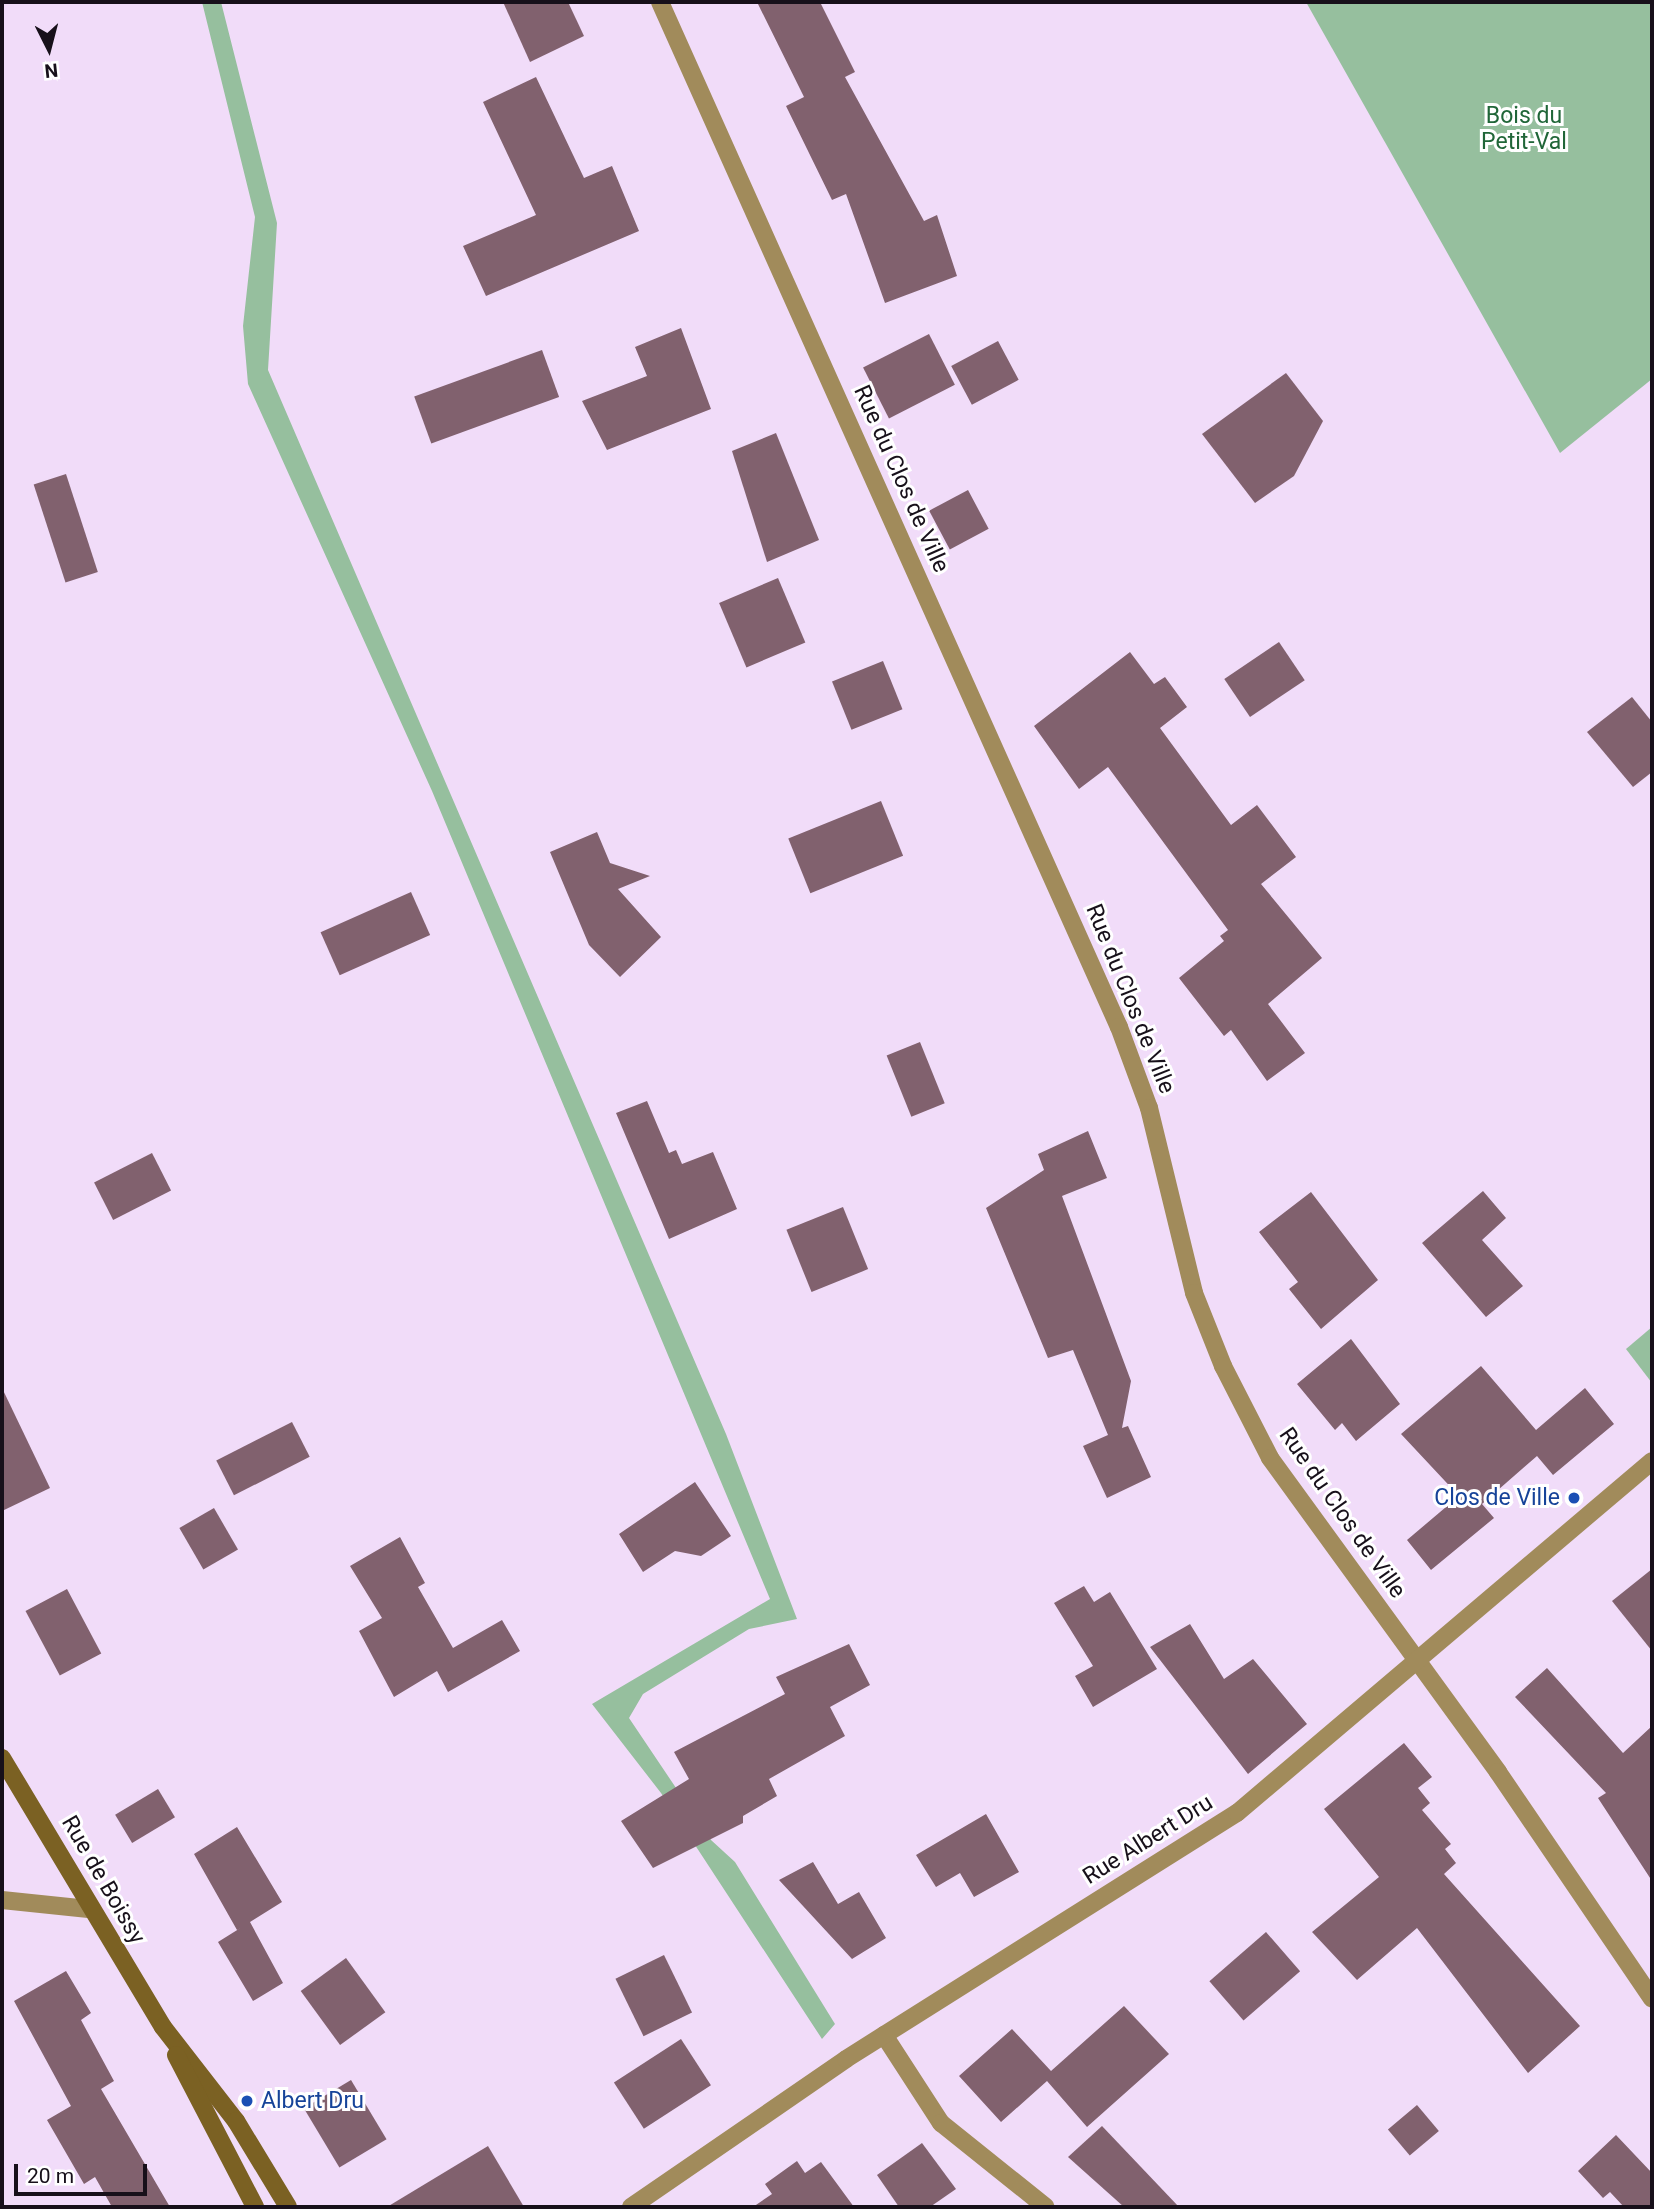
<!DOCTYPE html>
<style>
body{margin:0}
#map{position:relative;width:1654px;height:2209px;overflow:hidden;background:#f1dcf9;font-family:Roboto,sans-serif}
div>[style]{position:absolute}
.green>*{inset:0;background:#96bf9e}
.building>*{inset:0;background:#81616e;transform-origin:0 0}
.lane>*{height:18px;margin:-9px;padding:0 9px;transform-origin:9px;border-radius:9px;background:#a18b5b}
.street>*{height:18px;margin:-9px;padding:0 9px;transform-origin:9px;border-radius:9px;background:#a18b5b}
.secondary>*{height:18px;margin:-9px;padding:0 9px;transform-origin:9px;border-radius:9px;background:#7b6123}
.dots>*{width:19px;height:19px;translate:-50% -50%;box-sizing:border-box;border:4px solid #fff;border-radius:50%}
span{translate:-50% -50%;white-space:nowrap;text-align:center;line-height:1.15;-webkit-text-stroke:6px #fff;paint-order:stroke}
.park-label{font-size:23px;color:#206638}
.street-label{font-size:23px;color:#17101a}
.transit-label{font-size:23px;color:#164399}
.right{translate:-100% -50%;text-align:right}
.left{translate:0 -50%;text-align:left}
.frame{position:absolute;inset:0;border:4px solid #17101a;pointer-events:none}
.north{position:absolute;left:14px;top:14px;width:70px;height:70px;-webkit-text-stroke:5px #fff;paint-order:stroke;rotate:174deg;font-size:19px;font-weight:700;line-height:28px;text-align:center;color:#17101a}
.north::after{content:'';display:block;margin:auto;width:24px;height:32px;background:#17101a;clip-path:polygon(50% 0,100% 100%,50% 72%,0 100%)}
.scale{position:absolute;left:14px;top:2164px;width:133px;height:32px;box-sizing:border-box;border:4px solid #17101a;border-top:0;padding-left:9px;font-size:21px;line-height:24px;white-space:nowrap;color:#17101a;-webkit-text-stroke:5px #fff;paint-order:stroke}
</style>
<div id="map">
<div class="green">
<div style="clip-path:polygon(202px 2px,221px 2px,277px 223px,268px 370px,726px 1434px,797px 1619px,749px 1629px,643px 1694px,629px 1718px,711px 1840px,735px 1862px,835px 2024px,822px 2039px,661px 1793px,592px 1704px,770px 1599px,432px 791px,248px 384px,243px 326px,255px 217px)"></div>
<div style="clip-path:polygon(1306px 2px,1652px 2px,1652px 379px,1560px 453px)"></div>
<div style="clip-path:polygon(1652px 1327px,1652px 1383px,1626px 1349px)"></div>
</div>
<div class="building">
<div style="clip-path:polygon(503px 2px,568px 2px,584px 36px,530px 62px)"></div>
<div style="clip-path:polygon(757px 2px,820px 2px,855px 72px,845px 77px,924px 221px,937px 215px,957px 276px,885px 303px,846px 194px,832px 200px,786px 106px,804px 97px)"></div>
<div style="clip-path:polygon(536px 77px,584px 178px,612px 166px,639px 231px,486px 296px,463px 246px,536px 215px,483px 102px)"></div>
<div style="clip-path:polygon(681px 328px,711px 409px,607px 450px,582px 401px,647px 376px,635px 347px)"></div>
<div style="left:929px;top:334px;width:57px;height:74px;rotate:63deg"></div>
<div style="left:998px;top:341px;width:44px;height:53px;rotate:62deg"></div>
<div style="left:542px;top:350px;width:50px;height:136px;rotate:70deg"></div>
<div style="clip-path:polygon(1286px 373px,1323px 421px,1294px 476px,1255px 503px,1202px 434px)"></div>
<div style="clip-path:polygon(776px 433px,819px 540px,767px 562px,732px 451px)"></div>
<div style="left:66px;top:474px;width:103px;height:34px;rotate:72deg"></div>
<div style="left:968px;top:490px;width:44px;height:44px;rotate:62deg"></div>
<div style="left:778px;top:578px;width:70px;height:64px;rotate:67deg"></div>
<div style="left:1279px;top:642px;width:46px;height:66px;rotate:56deg"></div>
<div style="clip-path:polygon(1130px 652px,1154px 684px,1165px 677px,1187px 707px,1160px 728px,1231px 825px,1257px 805px,1296px 857px,1261px 884px,1322px 958px,1268px 1004px,1305px 1053px,1267px 1081px,1231px 1030px,1224px 1036px,1179px 978px,1224px 941px,1220px 936px,1228px 930px,1108px 767px,1079px 789px,1034px 726px)"></div>
<div style="left:883px;top:661px;width:52px;height:55px;rotate:68deg"></div>
<div style="clip-path:polygon(1632px 697px,1652px 722px,1652px 772px,1633px 787px,1587px 732px)"></div>
<div style="left:881px;top:801px;width:59px;height:100px;rotate:68deg"></div>
<div style="clip-path:polygon(597px 832px,610px 863px,650px 876px,618px 889px,661px 937px,620px 977px,589px 945px,550px 852px)"></div>
<div style="left:411px;top:892px;width:47px;height:99px;rotate:66deg"></div>
<div style="left:920px;top:1042px;width:66px;height:36px;rotate:68deg"></div>
<div style="clip-path:polygon(647px 1101px,669px 1153px,676px 1150px,682px 1164px,713px 1152px,737px 1209px,669px 1239px,616px 1113px)"></div>
<div style="clip-path:polygon(1088px 1131px,1107px 1178px,1062px 1196px,1131px 1381px,1122px 1428px,1128px 1426px,1151px 1477px,1107px 1498px,1083px 1446px,1108px 1435px,1073px 1350px,1048px 1358px,986px 1208px,1044px 1170px,1038px 1154px)"></div>
<div style="left:152px;top:1153px;width:42px;height:65px;rotate:63deg"></div>
<div style="clip-path:polygon(1483px 1191px,1506px 1218px,1482px 1240px,1523px 1286px,1486px 1317px,1422px 1243px)"></div>
<div style="clip-path:polygon(1311px 1192px,1378px 1280px,1321px 1329px,1289px 1289px,1298px 1282px,1259px 1232px)"></div>
<div style="left:843px;top:1207px;width:67px;height:61px;rotate:68deg"></div>
<div style="clip-path:polygon(1351px 1339px,1400px 1404px,1356px 1441px,1342px 1423px,1335px 1430px,1297px 1384px)"></div>
<div style="clip-path:polygon(1481px 1366px,1536px 1430px,1585px 1388px,1614px 1424px,1553px 1475px,1537px 1456px,1482px 1504px,1494px 1518px,1431px 1570px,1407px 1540px,1459px 1496px,1401px 1434px)"></div>
<div style="clip-path:polygon(2px 1388px,50px 1488px,2px 1511px)"></div>
<div style="left:292px;top:1422px;width:39px;height:85px;rotate:63deg"></div>
<div style="clip-path:polygon(695px 1482px,731px 1536px,701px 1556px,675px 1551px,643px 1572px,619px 1534px)"></div>
<div style="left:214px;top:1508px;width:48px;height:40px;rotate:60deg"></div>
<div style="clip-path:polygon(400px 1537px,425px 1583px,418px 1587px,453px 1648px,502px 1620px,520px 1651px,448px 1692px,437px 1671px,394px 1697px,359px 1631px,382px 1618px,350px 1566px)"></div>
<div style="clip-path:polygon(1652px 1569px,1652px 1651px,1612px 1601px)"></div>
<div style="clip-path:polygon(1084px 1586px,1094px 1602px,1110px 1592px,1157px 1669px,1093px 1707px,1075px 1676px,1093px 1666px,1054px 1603px)"></div>
<div style="left:67px;top:1589px;width:73px;height:47px;rotate:62deg"></div>
<div style="clip-path:polygon(1190px 1624px,1224px 1679px,1253px 1659px,1307px 1724px,1248px 1774px,1150px 1647px)"></div>
<div style="clip-path:polygon(849px 1644px,870px 1685px,830px 1707px,845px 1736px,769px 1779px,777px 1796px,743px 1816px,743px 1823px,653px 1868px,621px 1821px,689px 1779px,674px 1752px,785px 1694px,776px 1677px)"></div>
<div style="clip-path:polygon(1547px 1668px,1623px 1753px,1652px 1726px,1652px 1881px,1598px 1798px,1606px 1793px,1515px 1697px)"></div>
<div style="clip-path:polygon(1404px 1743px,1432px 1777px,1418px 1788px,1430px 1803px,1422px 1810px,1451px 1844px,1445px 1849px,1456px 1863px,1444px 1874px,1580px 2026px,1528px 2073px,1417px 1928px,1357px 1980px,1312px 1932px,1379px 1877px,1324px 1809px)"></div>
<div style="left:158px;top:1789px;width:33px;height:50px;rotate:59deg"></div>
<div style="clip-path:polygon(986px 1814px,1019px 1872px,974px 1897px,960px 1873px,936px 1887px,916px 1855px)"></div>
<div style="clip-path:polygon(237px 1827px,282px 1902px,250px 1922px,283px 1983px,253px 2001px,218px 1942px,242px 1927px,237px 1930px,194px 1854px)"></div>
<div style="clip-path:polygon(813px 1862px,838px 1904px,859px 1892px,886px 1938px,852px 1959px,779px 1880px)"></div>
<div style="left:1266px;top:1932px;width:52px;height:75px;rotate:49deg"></div>
<div style="left:664px;top:1955px;width:64px;height:54px;rotate:64deg"></div>
<div style="left:346px;top:1958px;width:67px;height:56px;rotate:54deg"></div>
<div style="clip-path:polygon(66px 1971px,91px 2013px,81px 2020px,114px 2081px,101px 2089px,170px 2207px,112px 2207px,95px 2177px,84px 2184px,47px 2120px,71px 2106px,14px 2001px)"></div>
<div style="clip-path:polygon(1124px 2006px,1169px 2054px,1087px 2127px,1047px 2081px,1001px 2122px,959px 2076px,1012px 2029px,1051px 2071px)"></div>
<div style="left:681px;top:2039px;width:55px;height:80px;rotate:57deg"></div>
<div style="left:351px;top:2080px;width:69px;height:55px;rotate:59deg"></div>
<div style="left:1417px;top:2105px;width:34px;height:38px;rotate:50deg"></div>
<div style="clip-path:polygon(1102px 2126px,1179px 2207px,1124px 2207px,1068px 2157px)"></div>
<div style="clip-path:polygon(1616px 2135px,1652px 2173px,1652px 2207px,1624px 2207px,1610px 2192px,1603px 2198px,1578px 2171px)"></div>
<div style="clip-path:polygon(922px 2143px,956px 2189px,930px 2207px,899px 2207px,877px 2175px)"></div>
<div style="clip-path:polygon(488px 2146px,524px 2207px,387px 2207px)"></div>
<div style="clip-path:polygon(797px 2161px,805px 2173px,821px 2162px,854px 2207px,753px 2207px,772px 2194px,765px 2184px)"></div>
</div>
<div class="lane">
<div style="left:884px;top:2035px;width:105px;rotate:57.1deg"></div>
<div style="left:941px;top:2123px;width:134px;rotate:38.7deg"></div>
</div>
<div class="street">
<div style="left:660px;top:2px;width:1123px;rotate:65.88deg"></div>
<div style="left:1119px;top:1027px;width:86px;rotate:69.7deg"></div>
<div style="left:1149px;top:1108px;width:190px;rotate:76.3deg"></div>
<div style="left:1194px;top:1293px;width:79px;rotate:68.3deg"></div>
<div style="left:1223px;top:1366px;width:103px;rotate:62.9deg"></div>
<div style="left:1270px;top:1458px;width:388px;rotate:54deg"></div>
<div style="left:1498px;top:1772px;width:274px;rotate:55.8deg"></div>
<div style="left:2px;top:1900px;width:87px;rotate:5.9deg"></div>
<div style="left:631px;top:2207px;width:261px;rotate:-34.5deg"></div>
<div style="left:846px;top:2059px;width:462px;rotate:-32.2deg"></div>
<div style="left:1237px;top:1813px;width:544px;rotate:-40.3deg"></div>
</div>
<div class="secondary">
<div style="left:2px;top:1758px;width:313px;rotate:59.1deg"></div>
<div style="left:163px;top:2027px;width:119px;rotate:52.2deg"></div>
<div style="left:236px;top:2121px;width:100px;rotate:58.8deg"></div>
<div style="left:176px;top:2055px;width:171px;rotate:62.5deg"></div>
</div>
<div class="dots">
<div style="left:1574px;top:1498px;background:#1a4fb4"></div>
<div style="left:247px;top:2101px;background:#1a4fb4"></div>
</div>
<div class="park-label">
<span style="left:1524px;top:129px">Bois du<br>Petit-Val</span>
</div>
<div class="street-label">
<span style="left:901px;top:479px;rotate:66deg">Rue du Clos de Ville</span>
<span style="left:1130px;top:999px;rotate:68deg">Rue du Clos de Ville</span>
<span style="left:1342px;top:1513px;rotate:55deg">Rue du Clos de Ville</span>
<span style="left:1148px;top:1840px;rotate:-32deg">Rue Albert Dru</span>
<span style="left:103px;top:1880px;rotate:60deg">Rue de Boissy</span>
</div>
<div class="transit-label">
<span class="right" style="left:1560px;top:1498px">Clos de Ville</span>
<span class="left" style="left:261px;top:2101px">Albert Dru</span>
</div>
<div class="frame"></div>
<div class="north">N</div>
<div class="scale">20 m</div>
</div>
